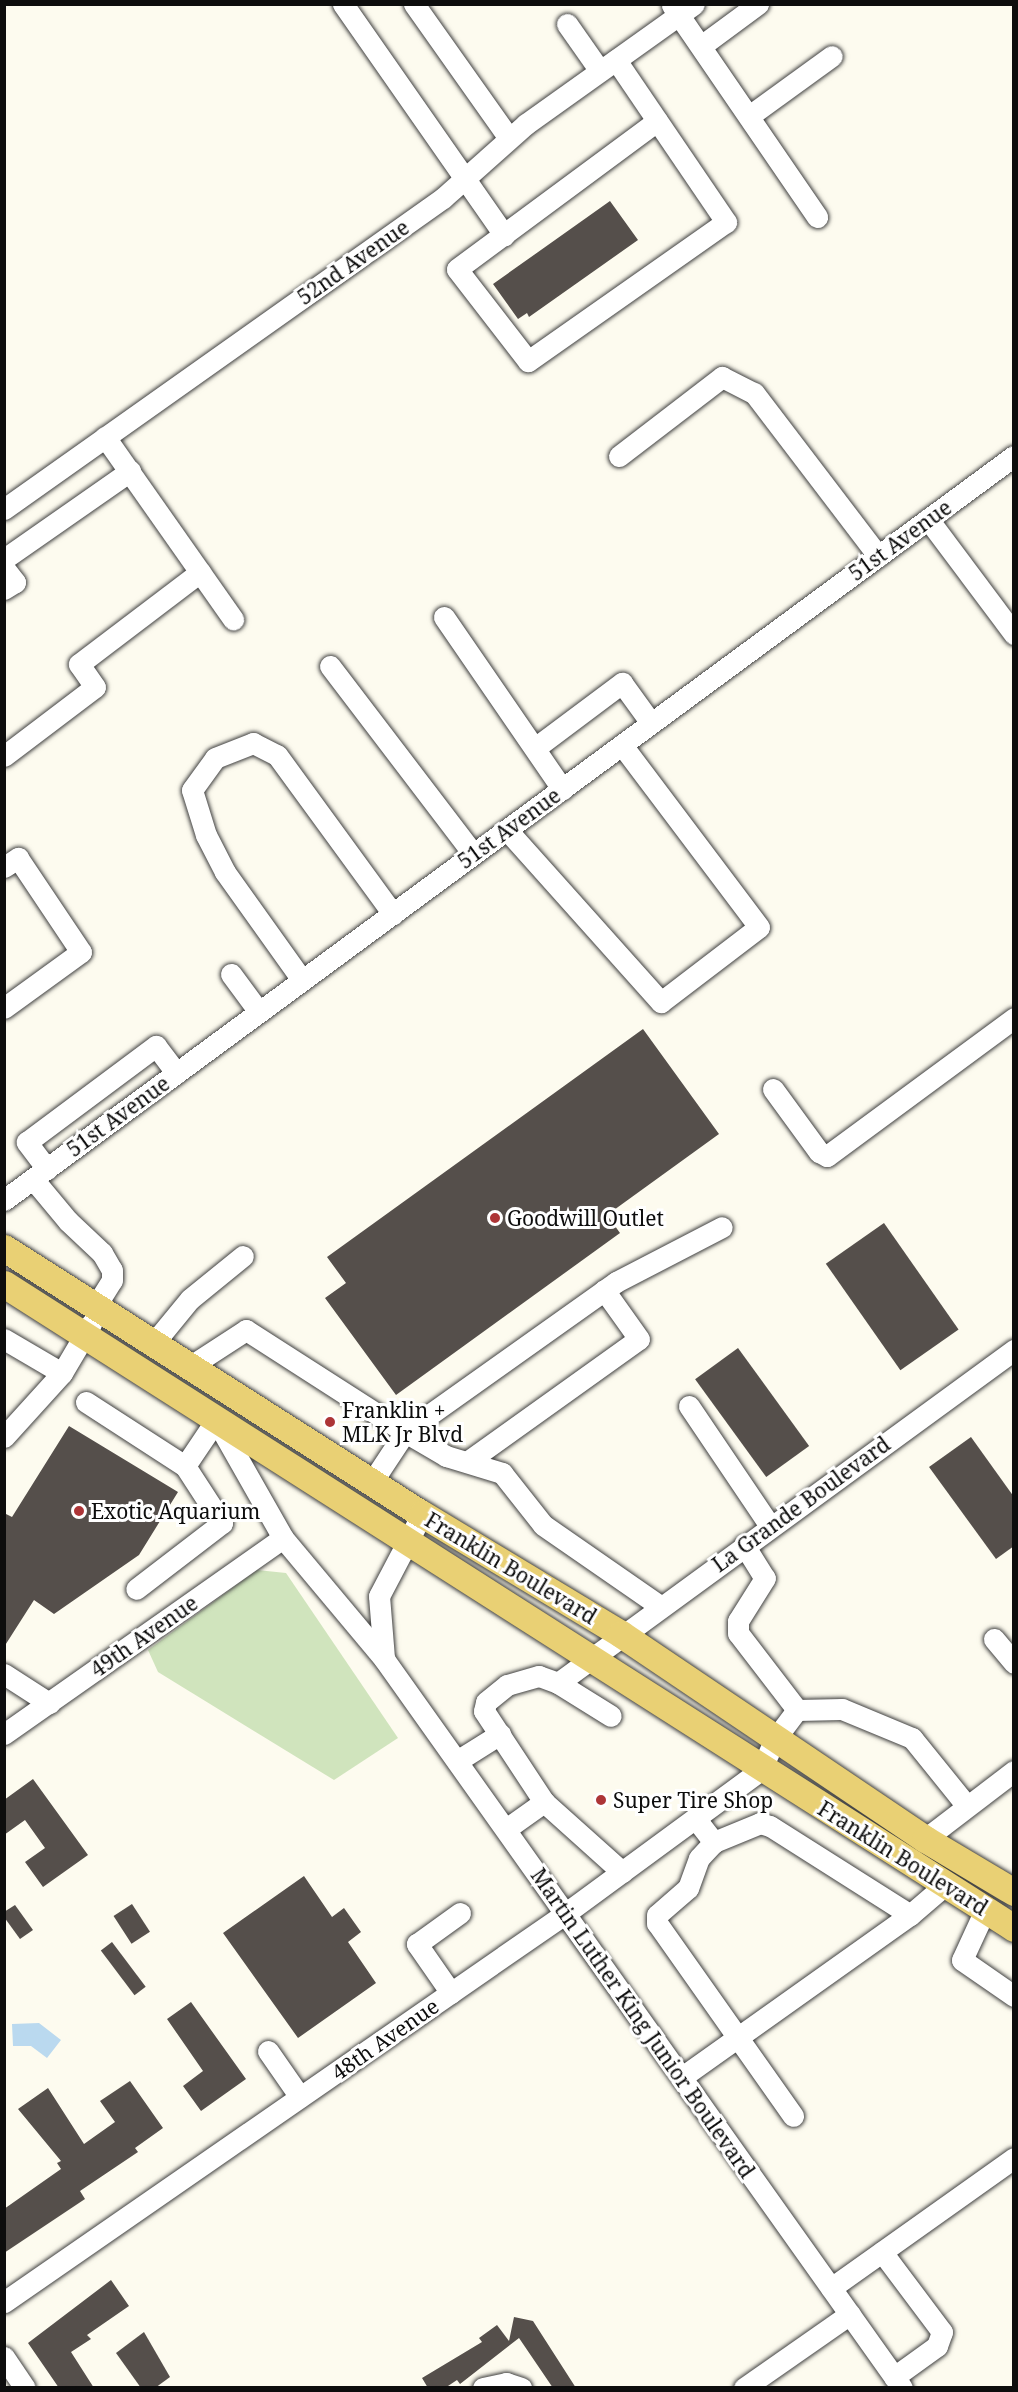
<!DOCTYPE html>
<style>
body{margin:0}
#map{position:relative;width:1018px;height:2392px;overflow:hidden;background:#fdfbef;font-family:"Noto Serif",serif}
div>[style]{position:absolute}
.green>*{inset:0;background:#d0e4bd}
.water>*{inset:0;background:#bad9ef}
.building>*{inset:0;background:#554f4b;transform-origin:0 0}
.roads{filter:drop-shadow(0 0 2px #404040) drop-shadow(0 0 2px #404040)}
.minor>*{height:21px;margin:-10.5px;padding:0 10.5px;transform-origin:10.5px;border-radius:10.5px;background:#fff}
.major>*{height:27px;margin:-13.5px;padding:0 13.5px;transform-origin:13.5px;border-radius:13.5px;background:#e9d074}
.dots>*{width:16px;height:16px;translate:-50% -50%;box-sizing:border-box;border:3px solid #fff;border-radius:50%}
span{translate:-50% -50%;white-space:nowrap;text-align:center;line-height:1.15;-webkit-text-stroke:6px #fff;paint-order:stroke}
.street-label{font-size:21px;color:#0d0d0d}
.poi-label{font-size:21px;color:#0d0d0d}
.left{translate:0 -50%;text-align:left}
.frame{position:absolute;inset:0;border:6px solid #0d0d0d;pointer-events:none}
</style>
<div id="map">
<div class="green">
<div style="clip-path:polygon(257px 1570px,286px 1573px,398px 1738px,334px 1780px,158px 1672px,148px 1650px)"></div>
</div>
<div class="water">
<div style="clip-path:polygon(39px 2023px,61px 2040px,47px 2058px,31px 2046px,13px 2046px,12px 2024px)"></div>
</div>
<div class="building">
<div style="clip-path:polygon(610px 201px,638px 240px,529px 317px,527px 313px,518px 319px,493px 284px)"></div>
<div style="clip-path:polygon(643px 1029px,719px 1134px,607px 1215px,620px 1233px,396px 1395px,325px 1298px,346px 1283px,327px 1257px)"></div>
<div style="left:884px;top:1223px;width:130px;height:71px;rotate:55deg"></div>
<div style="left:738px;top:1348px;width:121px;height:53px;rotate:54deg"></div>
<div style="clip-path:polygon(69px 1426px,178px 1492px,139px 1555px,54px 1614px,34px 1600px,4px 1647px,4px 1513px,12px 1517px)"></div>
<div style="clip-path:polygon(971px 1437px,1014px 1497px,1014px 1546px,996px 1559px,929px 1467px)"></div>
<div style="clip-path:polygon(33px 1779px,88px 1855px,43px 1887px,25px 1862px,45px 1848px,25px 1820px,4px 1835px,4px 1800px)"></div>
<div style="clip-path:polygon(304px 1876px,332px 1917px,344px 1908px,361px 1932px,348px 1942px,376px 1983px,298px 2038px,223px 1933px)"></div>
<div style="left:132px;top:1904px;width:33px;height:22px;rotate:57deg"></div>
<div style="clip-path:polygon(15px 1905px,33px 1930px,20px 1939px,4px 1917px,4px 1912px)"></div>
<div style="left:112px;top:1942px;width:56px;height:14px;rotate:53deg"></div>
<div style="clip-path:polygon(191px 2002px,246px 2079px,201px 2111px,183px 2086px,203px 2071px,167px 2019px)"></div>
<div style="clip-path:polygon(130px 2081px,163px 2128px,135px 2148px,138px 2152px,80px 2191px,85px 2199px,4px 2253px,4px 2209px,61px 2169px,57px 2163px,61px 2161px,18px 2109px,48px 2088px,84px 2144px,115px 2122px,100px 2101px)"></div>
<div style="clip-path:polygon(111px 2280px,129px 2306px,87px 2335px,91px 2339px,71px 2352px,94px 2388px,59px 2388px,28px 2343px)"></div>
<div style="clip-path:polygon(514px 2317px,533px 2321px,576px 2388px,553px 2388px,519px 2338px,460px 2384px,457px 2380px,445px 2388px,428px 2388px,422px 2378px,482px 2342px,479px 2338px,497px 2325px,509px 2341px)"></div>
<div style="clip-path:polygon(144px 2332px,170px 2377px,155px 2388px,141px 2388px,116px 2353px)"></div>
</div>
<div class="roads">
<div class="minor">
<div style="left:343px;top:4px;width:282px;rotate:55.1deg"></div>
<div style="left:414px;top:4px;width:164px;rotate:54.7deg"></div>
<div style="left:672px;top:5px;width:257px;rotate:55.6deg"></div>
<div style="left:567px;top:24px;width:57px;rotate:54.9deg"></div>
<div style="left:701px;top:46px;width:71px;rotate:-36.4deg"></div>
<div style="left:616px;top:60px;width:196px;rotate:55.8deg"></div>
<div style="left:726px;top:222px;width:242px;rotate:144.9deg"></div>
<div style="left:528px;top:361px;width:116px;rotate:-127.7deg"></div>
<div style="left:457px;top:269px;width:249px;rotate:-36.5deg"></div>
<div style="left:749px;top:116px;width:102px;rotate:-35.9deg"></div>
<div style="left:105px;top:437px;width:223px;rotate:54.9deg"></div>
<div style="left:619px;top:456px;width:130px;rotate:-37.5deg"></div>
<div style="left:722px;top:377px;width:36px;rotate:27deg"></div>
<div style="left:754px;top:393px;width:205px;rotate:52.7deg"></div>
<div style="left:4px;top:509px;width:538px;rotate:-35.31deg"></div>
<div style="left:443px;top:198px;width:111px;rotate:-41.7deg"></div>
<div style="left:526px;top:124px;width:206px;rotate:-35.5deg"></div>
<div style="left:928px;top:519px;width:144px;rotate:53.2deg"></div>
<div style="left:4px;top:559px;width:154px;rotate:-34.9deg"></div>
<div style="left:4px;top:568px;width:18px;rotate:52deg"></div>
<div style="left:15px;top:582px;width:13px;rotate:148deg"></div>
<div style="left:444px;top:617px;width:209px;rotate:55.5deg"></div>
<div style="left:330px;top:666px;width:236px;rotate:52.7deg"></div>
<div style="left:535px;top:748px;width:109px;rotate:-36.8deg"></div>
<div style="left:622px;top:683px;width:49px;rotate:54.1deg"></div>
<div style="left:4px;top:756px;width:114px;rotate:-37.2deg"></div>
<div style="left:95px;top:687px;width:28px;rotate:-125deg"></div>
<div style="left:79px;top:664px;width:152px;rotate:-37.2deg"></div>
<div style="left:507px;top:830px;width:231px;rotate:48.2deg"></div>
<div style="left:661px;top:1002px;width:123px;rotate:-37.4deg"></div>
<div style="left:759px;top:927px;width:228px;rotate:-127deg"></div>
<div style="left:4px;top:867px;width:17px;rotate:-33deg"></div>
<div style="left:18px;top:858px;width:113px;rotate:56.2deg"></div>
<div style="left:81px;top:952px;width:95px;rotate:144deg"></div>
<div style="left:231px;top:974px;width:47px;rotate:53.6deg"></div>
<div style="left:302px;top:980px;width:133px;rotate:-125.5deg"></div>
<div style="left:225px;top:872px;width:42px;rotate:-117.2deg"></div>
<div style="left:206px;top:835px;width:47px;rotate:-107.3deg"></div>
<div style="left:192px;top:790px;width:39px;rotate:-54deg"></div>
<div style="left:215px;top:758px;width:41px;rotate:-21.5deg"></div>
<div style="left:253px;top:743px;width:27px;rotate:27deg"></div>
<div style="left:277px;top:755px;width:197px;rotate:53.9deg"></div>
<div style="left:773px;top:1089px;width:78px;rotate:53.9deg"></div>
<div style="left:819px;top:1152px;width:9px;rotate:27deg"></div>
<div style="left:827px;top:1156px;width:232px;rotate:-36.4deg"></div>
<div style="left:47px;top:1169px;width:34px;rotate:-127deg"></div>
<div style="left:27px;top:1142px;width:161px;rotate:-36.7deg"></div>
<div style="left:156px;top:1046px;width:34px;rotate:53deg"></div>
<div style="left:33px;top:1179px;width:55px;rotate:50.2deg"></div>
<div style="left:68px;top:1221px;width:47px;rotate:43.3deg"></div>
<div style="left:102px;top:1253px;width:20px;rotate:60deg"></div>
<div style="left:112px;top:1270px;width:10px;rotate:90deg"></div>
<div style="left:112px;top:1280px;width:31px;rotate:122deg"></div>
<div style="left:4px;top:1200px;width:1254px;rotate:-36.38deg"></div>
<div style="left:4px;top:1339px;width:67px;rotate:30.4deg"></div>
<div style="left:153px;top:1344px;width:58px;rotate:-50.6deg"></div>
<div style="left:190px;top:1299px;width:68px;rotate:-39.1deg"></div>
<div style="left:189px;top:1367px;width:68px;rotate:-33deg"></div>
<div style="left:246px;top:1330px;width:189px;rotate:32.7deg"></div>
<div style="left:405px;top:1432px;width:259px;rotate:-35.4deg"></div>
<div style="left:616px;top:1282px;width:119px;rotate:-27.4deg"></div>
<div style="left:86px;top:1402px;width:118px;rotate:32.9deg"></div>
<div style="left:185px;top:1466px;width:68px;rotate:57deg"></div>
<div style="left:222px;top:1523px;width:108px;rotate:142.5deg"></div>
<div style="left:689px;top:1406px;width:145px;rotate:56deg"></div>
<div style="left:4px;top:1437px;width:86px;rotate:-47.8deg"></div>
<div style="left:62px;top:1373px;width:57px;rotate:-59.4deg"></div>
<div style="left:467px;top:1462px;width:211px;rotate:-35.6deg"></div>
<div style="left:639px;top:1339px;width:60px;rotate:-125.5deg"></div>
<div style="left:185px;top:1466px;width:55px;rotate:-56deg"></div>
<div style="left:216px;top:1420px;width:136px;rotate:60.4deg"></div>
<div style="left:283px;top:1538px;width:158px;rotate:50.1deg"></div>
<div style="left:384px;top:1659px;width:894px;rotate:54.6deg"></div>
<div style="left:372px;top:1482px;width:60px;rotate:-56.6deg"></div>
<div style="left:405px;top:1432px;width:48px;rotate:30.3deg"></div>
<div style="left:446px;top:1456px;width:59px;rotate:16.9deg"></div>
<div style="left:502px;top:1473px;width:66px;rotate:51.7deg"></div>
<div style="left:543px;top:1525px;width:142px;rotate:34.7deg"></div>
<div style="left:744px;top:1545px;width:39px;rotate:58deg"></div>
<div style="left:765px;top:1578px;width:51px;rotate:122.1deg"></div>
<div style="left:738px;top:1621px;width:12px;rotate:90deg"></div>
<div style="left:738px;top:1633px;width:97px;rotate:52.5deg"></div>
<div style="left:994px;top:1639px;width:31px;rotate:50deg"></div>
<div style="left:384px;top:1658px;width:62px;rotate:-94.6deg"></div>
<div style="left:379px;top:1596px;width:93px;rotate:-62.3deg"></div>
<div style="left:4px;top:1674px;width:54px;rotate:32.8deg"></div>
<div style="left:558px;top:1683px;width:565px;rotate:-36.14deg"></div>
<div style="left:4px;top:1734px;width:341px;rotate:-35.1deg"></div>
<div style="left:457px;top:1761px;width:51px;rotate:-32.1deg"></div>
<div style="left:544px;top:1802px;width:105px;rotate:41.9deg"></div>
<div style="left:695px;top:1818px;width:31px;rotate:52deg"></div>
<div style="left:714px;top:1842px;width:22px;rotate:133deg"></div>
<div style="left:699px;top:1858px;width:32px;rotate:110deg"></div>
<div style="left:688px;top:1888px;width:41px;rotate:138.9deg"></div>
<div style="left:657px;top:1915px;width:8px;rotate:90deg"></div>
<div style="left:657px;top:1923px;width:236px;rotate:54.8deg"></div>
<div style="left:506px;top:1829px;width:47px;rotate:-35.4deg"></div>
<div style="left:544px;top:1802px;width:109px;rotate:-123.4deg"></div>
<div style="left:484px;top:1711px;width:9px;rotate:-77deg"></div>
<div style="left:486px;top:1702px;width:27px;rotate:-39deg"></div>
<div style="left:507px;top:1685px;width:33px;rotate:-16deg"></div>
<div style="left:539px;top:1676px;width:20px;rotate:20deg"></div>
<div style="left:558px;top:1683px;width:62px;rotate:31.9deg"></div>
<div style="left:925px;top:1839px;width:112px;rotate:-37.4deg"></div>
<div style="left:714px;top:1842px;width:50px;rotate:-22.4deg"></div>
<div style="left:760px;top:1823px;width:10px;rotate:17deg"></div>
<div style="left:770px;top:1826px;width:166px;rotate:32.4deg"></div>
<div style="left:985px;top:1910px;width:55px;rotate:114.7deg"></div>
<div style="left:962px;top:1960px;width:63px;rotate:34.7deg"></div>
<div style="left:451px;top:1993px;width:60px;rotate:-124.8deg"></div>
<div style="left:417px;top:1944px;width:53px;rotate:-35.8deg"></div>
<div style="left:268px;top:2051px;width:56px;rotate:55.2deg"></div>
<div style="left:682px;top:2077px;width:280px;rotate:-35.4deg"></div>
<div style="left:910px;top:1915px;width:48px;rotate:-40.7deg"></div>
<div style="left:882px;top:2252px;width:100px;rotate:53.1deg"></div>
<div style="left:942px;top:2332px;width:15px;rotate:110deg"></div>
<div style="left:937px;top:2346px;width:53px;rotate:144.2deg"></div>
<div style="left:831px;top:2288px;width:224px;rotate:-35.4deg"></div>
<div style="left:4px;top:2302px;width:683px;rotate:-34.69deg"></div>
<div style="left:566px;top:1913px;width:242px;rotate:-36.3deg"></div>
<div style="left:761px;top:1770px;width:34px;rotate:-66deg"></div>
<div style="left:775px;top:1739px;width:36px;rotate:-53deg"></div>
<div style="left:797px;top:1710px;width:45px;rotate:-1.3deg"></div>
<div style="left:842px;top:1709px;width:76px;rotate:22.5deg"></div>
<div style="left:912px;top:1738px;width:86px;rotate:51.1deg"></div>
<div style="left:4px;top:2357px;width:37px;rotate:56deg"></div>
<div style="left:483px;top:2388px;width:24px;rotate:-12deg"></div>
<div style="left:506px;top:2383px;width:16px;rotate:18deg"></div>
<div style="left:744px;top:2388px;width:129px;rotate:-34.9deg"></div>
</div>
<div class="major">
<div style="left:4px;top:1248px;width:495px;rotate:32.5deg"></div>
<div style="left:422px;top:1514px;width:232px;rotate:31.1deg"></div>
<div style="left:621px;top:1634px;width:367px;rotate:34deg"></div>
<div style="left:925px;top:1839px;width:104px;rotate:30.8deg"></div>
<div style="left:4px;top:1284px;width:1198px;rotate:32.52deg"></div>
</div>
</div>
<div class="dots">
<div style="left:495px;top:1218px;background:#ad3537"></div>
<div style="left:330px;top:1422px;background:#ad3537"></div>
<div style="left:79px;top:1511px;background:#ad3537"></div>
<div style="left:601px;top:1800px;background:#ad3537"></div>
</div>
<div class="street-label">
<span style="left:353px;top:262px;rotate:-35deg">52nd Avenue</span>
<span style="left:900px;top:540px;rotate:-36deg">51st Avenue</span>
<span style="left:509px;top:828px;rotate:-36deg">51st Avenue</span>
<span style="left:118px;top:1116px;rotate:-36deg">51st Avenue</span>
<span style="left:801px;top:1504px;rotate:-36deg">La Grande Boulevard</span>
<span style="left:511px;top:1568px;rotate:31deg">Franklin Boulevard</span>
<span style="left:144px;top:1636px;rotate:-35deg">49th Avenue</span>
<span style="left:903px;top:1858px;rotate:32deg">Franklin Boulevard</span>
<span style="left:643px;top:2023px;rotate:55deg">Martin Luther King Junior Boulevard</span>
<span style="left:385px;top:2039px;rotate:-35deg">48th Avenue</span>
</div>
<div class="poi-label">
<span class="left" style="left:507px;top:1218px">Goodwill Outlet</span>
<span class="left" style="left:342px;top:1422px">Franklin +<br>MLK Jr Blvd</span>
<span class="left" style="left:91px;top:1511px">Exotic Aquarium</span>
<span class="left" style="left:613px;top:1800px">Super Tire Shop</span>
</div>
<div class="frame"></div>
</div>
